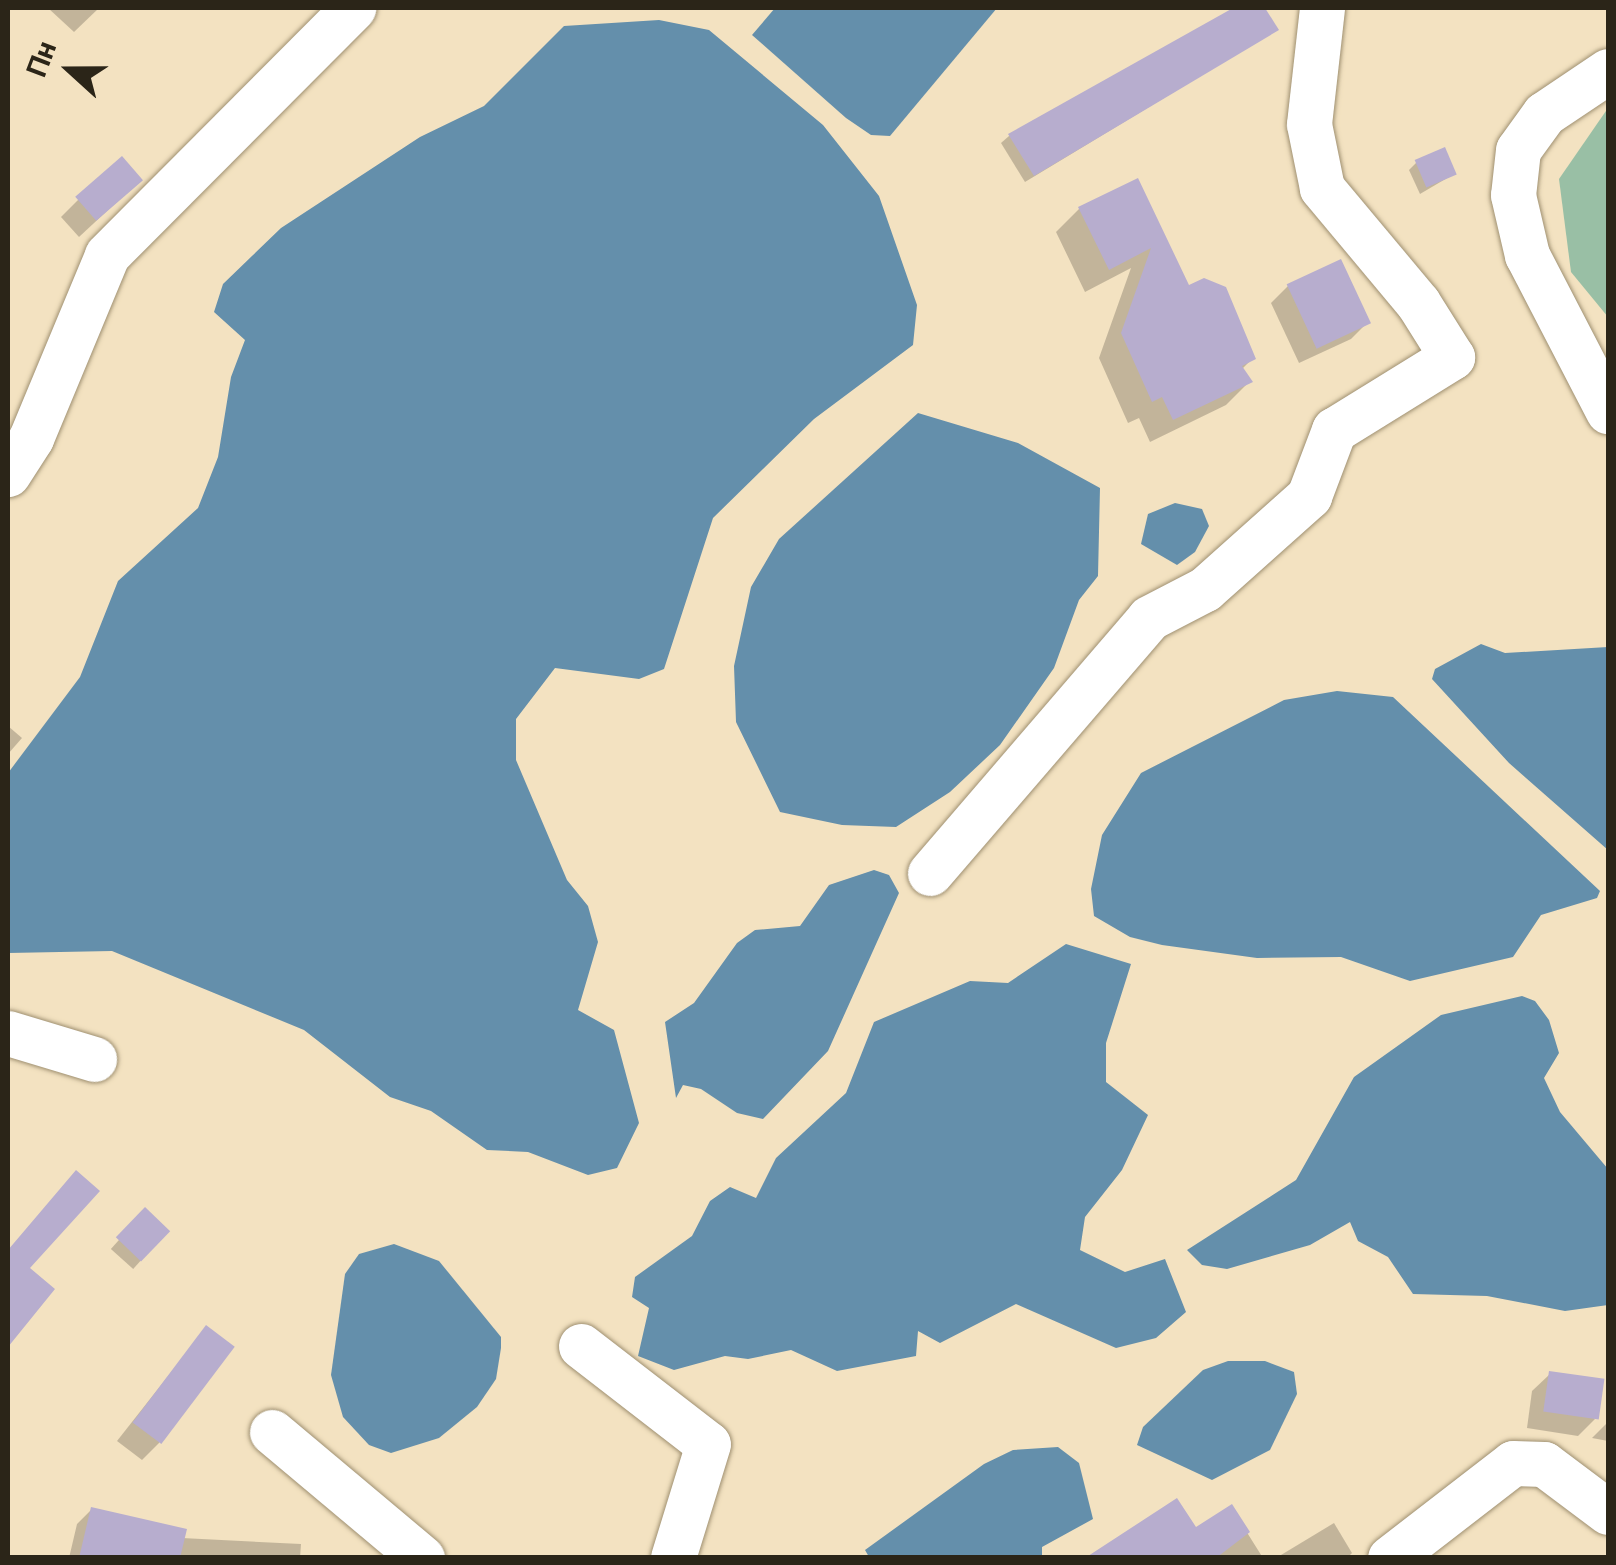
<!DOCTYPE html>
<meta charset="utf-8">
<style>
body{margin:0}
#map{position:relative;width:1616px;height:1565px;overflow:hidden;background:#f3e2c1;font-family:Roboto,sans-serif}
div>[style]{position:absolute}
.green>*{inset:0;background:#99bfa5}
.water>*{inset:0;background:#648fab}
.shadow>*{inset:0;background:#0003;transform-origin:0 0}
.building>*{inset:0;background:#b7adce;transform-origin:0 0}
.roads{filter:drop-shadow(0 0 2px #9f9071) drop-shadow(0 0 2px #9f9071)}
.minor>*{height:45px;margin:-22.5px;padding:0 22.5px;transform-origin:22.5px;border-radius:22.5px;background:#fff}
span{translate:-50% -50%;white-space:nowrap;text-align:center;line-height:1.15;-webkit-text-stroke:8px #f3e2c1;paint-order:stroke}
.frame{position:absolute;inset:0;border:10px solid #2b2518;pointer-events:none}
.north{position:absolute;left:20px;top:20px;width:100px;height:100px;-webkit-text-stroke:8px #f3e2c1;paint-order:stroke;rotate:291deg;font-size:28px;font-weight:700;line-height:40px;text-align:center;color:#2b2518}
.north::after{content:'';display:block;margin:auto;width:35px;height:45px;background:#2b2518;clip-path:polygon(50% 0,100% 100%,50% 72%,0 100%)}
</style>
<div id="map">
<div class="green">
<div style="clip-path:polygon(1608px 108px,1608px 317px,1571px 272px,1559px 179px)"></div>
</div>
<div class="water">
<div style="clip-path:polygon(775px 8px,997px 8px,890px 136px,871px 135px,846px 118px,752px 35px)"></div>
<div style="clip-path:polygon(659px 20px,709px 30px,823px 125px,879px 196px,917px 305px,913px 345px,814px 419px,713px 518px,664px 669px,639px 679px,555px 668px,516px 719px,516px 760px,567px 880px,588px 906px,598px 942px,578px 1010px,614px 1030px,639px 1123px,617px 1168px,588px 1175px,528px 1152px,487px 1150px,431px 1111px,390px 1097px,304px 1030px,112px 951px,8px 953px,8px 773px,80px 677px,118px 581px,198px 508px,218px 457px,231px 377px,245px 340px,214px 312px,223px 284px,281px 228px,420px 137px,484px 106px,564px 26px)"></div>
<div style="clip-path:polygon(918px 413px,1018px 443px,1100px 488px,1098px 576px,1079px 600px,1054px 668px,1000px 745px,950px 792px,896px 827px,842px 825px,780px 812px,736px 722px,734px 666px,751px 587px,779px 539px)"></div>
<div style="clip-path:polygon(1175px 503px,1202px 509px,1209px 526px,1195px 552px,1177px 565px,1141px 544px,1148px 514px)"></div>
<div style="clip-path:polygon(1481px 644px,1505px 653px,1608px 647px,1608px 850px,1509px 763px,1432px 679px,1435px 669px)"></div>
<div style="clip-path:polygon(1337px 691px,1393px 697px,1600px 891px,1597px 898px,1541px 915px,1513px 957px,1410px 981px,1341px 957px,1257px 958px,1162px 945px,1130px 937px,1094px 916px,1091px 889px,1102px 835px,1141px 773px,1284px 700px)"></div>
<div style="clip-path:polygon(874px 870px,889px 875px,899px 893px,828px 1051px,763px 1119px,737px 1113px,701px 1089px,683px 1085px,676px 1098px,665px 1022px,694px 1003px,737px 943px,755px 930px,800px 926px,829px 885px)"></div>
<div style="clip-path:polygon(1066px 944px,1131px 964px,1106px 1043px,1106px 1082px,1148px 1115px,1122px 1170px,1085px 1217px,1080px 1250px,1125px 1272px,1165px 1259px,1186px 1312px,1156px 1338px,1116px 1348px,1016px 1304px,940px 1343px,918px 1331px,916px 1356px,837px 1371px,791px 1350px,748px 1359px,725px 1356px,674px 1370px,638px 1356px,649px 1308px,632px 1297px,635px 1277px,692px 1236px,710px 1201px,730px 1187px,756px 1198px,776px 1158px,846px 1093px,874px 1022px,970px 981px,1008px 983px)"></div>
<div style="clip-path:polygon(1522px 996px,1535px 1001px,1549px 1020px,1559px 1053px,1544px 1078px,1560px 1112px,1608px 1169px,1608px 1305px,1565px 1311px,1487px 1296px,1413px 1294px,1388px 1257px,1358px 1241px,1350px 1222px,1310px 1245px,1227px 1269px,1202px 1265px,1187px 1250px,1296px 1180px,1354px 1077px,1441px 1015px)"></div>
<div style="clip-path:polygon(394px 1244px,439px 1261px,501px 1337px,501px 1348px,496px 1379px,477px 1407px,439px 1438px,391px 1453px,369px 1445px,343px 1417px,331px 1375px,345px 1274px,359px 1254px)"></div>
<div style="clip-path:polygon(1228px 1361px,1265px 1361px,1294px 1372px,1297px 1394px,1270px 1450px,1212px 1480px,1137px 1445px,1143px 1427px,1203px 1370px)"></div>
<div style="clip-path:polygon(1058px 1447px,1079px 1463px,1093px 1519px,1042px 1547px,1042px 1557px,869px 1557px,865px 1550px,984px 1464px,1013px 1450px)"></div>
</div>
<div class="shadow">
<div style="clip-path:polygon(48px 8px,99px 8px,74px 32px)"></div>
<div style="clip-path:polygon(1236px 8px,1262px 8px,1276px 30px,1025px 182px,1001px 143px,1009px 136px)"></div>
<div style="clip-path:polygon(1417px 162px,1454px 174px,1420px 194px,1409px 170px)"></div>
<div style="clip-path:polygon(1136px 181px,1188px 288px,1253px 358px,1241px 370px,1249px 382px,1226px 405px,1150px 442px,1139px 418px,1128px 423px,1099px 358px,1131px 268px,1085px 292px,1056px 232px,1079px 209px)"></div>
<div style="clip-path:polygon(122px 197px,79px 237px,61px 217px,78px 200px)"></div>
<div style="clip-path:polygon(1288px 286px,1368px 322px,1351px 339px,1299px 363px,1271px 303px)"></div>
<div style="clip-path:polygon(8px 726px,22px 738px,8px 754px)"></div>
<div style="left:145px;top:1211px;width:30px;height:51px;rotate:42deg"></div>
<div style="clip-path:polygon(206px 1328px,159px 1443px,142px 1460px,117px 1441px)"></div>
<div style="clip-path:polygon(1550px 1374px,1595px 1419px,1578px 1436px,1527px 1428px,1532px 1391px)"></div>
<div style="clip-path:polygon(1607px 1423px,1608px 1441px,1592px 1438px)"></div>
<div style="clip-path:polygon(1231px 1507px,1263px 1558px,1089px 1558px,1196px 1530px)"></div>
<div style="clip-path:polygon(92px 1509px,182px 1538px,301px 1544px,300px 1558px,69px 1558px,77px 1524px)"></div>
<div style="clip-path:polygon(1334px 1523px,1352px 1553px,1347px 1558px,1276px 1558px)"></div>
</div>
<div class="building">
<div style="clip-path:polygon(1233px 8px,1265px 8px,1279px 30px,1034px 176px,1008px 134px)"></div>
<div style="left:1445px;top:147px;width:30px;height:33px;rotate:67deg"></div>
<div style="left:122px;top:156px;width:32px;height:62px;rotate:49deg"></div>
<div style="clip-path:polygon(1138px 178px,1189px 285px,1204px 278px,1226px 287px,1256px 359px,1242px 366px,1253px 382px,1173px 420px,1162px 397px,1152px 402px,1121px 333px,1151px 248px,1109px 270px,1078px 207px)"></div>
<div style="left:1341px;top:259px;width:71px;height:60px;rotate:65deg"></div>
<div style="clip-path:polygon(76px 1170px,100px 1191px,30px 1268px,55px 1289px,8px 1347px,8px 1250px)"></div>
<div style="left:145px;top:1207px;width:35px;height:42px;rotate:44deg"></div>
<div style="left:206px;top:1325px;width:36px;height:122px;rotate:37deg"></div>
<div style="left:1549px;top:1371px;width:56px;height:41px;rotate:8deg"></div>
<div style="clip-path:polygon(1177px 1498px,1196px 1527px,1232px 1504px,1250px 1532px,1216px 1558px,1085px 1558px)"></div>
<div style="clip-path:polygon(91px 1507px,187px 1529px,180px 1558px,79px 1558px)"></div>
</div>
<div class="roads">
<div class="minor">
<div style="left:1608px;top:71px;width:77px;rotate:146.1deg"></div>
<div style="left:1544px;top:114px;width:44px;rotate:125.8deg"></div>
<div style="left:1518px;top:150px;width:45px;rotate:96.3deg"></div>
<div style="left:1513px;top:195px;width:62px;rotate:76.9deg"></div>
<div style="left:1527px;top:255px;width:176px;rotate:62.6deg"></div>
<div style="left:8px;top:474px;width:43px;rotate:-57.4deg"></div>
<div style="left:31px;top:438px;width:198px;rotate:-67.4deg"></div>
<div style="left:107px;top:255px;width:349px;rotate:-45.1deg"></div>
<div style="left:930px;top:873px;width:336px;rotate:-49.3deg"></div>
<div style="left:1149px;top:618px;width:63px;rotate:-27.4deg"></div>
<div style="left:1205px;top:589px;width:140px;rotate:-41.8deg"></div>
<div style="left:1309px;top:496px;width:71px;rotate:-69.3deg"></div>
<div style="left:1334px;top:430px;width:139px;rotate:-31.7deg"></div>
<div style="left:1452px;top:357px;width:64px;rotate:-122.2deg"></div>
<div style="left:1418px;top:303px;width:150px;rotate:-129.9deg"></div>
<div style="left:1322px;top:188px;width:65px;rotate:-101.5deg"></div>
<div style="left:1309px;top:124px;width:117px;rotate:-83.6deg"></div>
<div style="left:8px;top:1033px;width:90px;rotate:16.8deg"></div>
<div style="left:581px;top:1346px;width:160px;rotate:37.7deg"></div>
<div style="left:708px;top:1444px;width:119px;rotate:107.1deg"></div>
<div style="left:272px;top:1432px;width:196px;rotate:40deg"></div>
<div style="left:1390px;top:1558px;width:155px;rotate:-37.7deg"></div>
<div style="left:1513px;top:1463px;width:31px;rotate:2deg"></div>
<div style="left:1544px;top:1464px;width:80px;rotate:36.9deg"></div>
</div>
</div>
<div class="frame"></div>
<div class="north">Пн</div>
</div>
